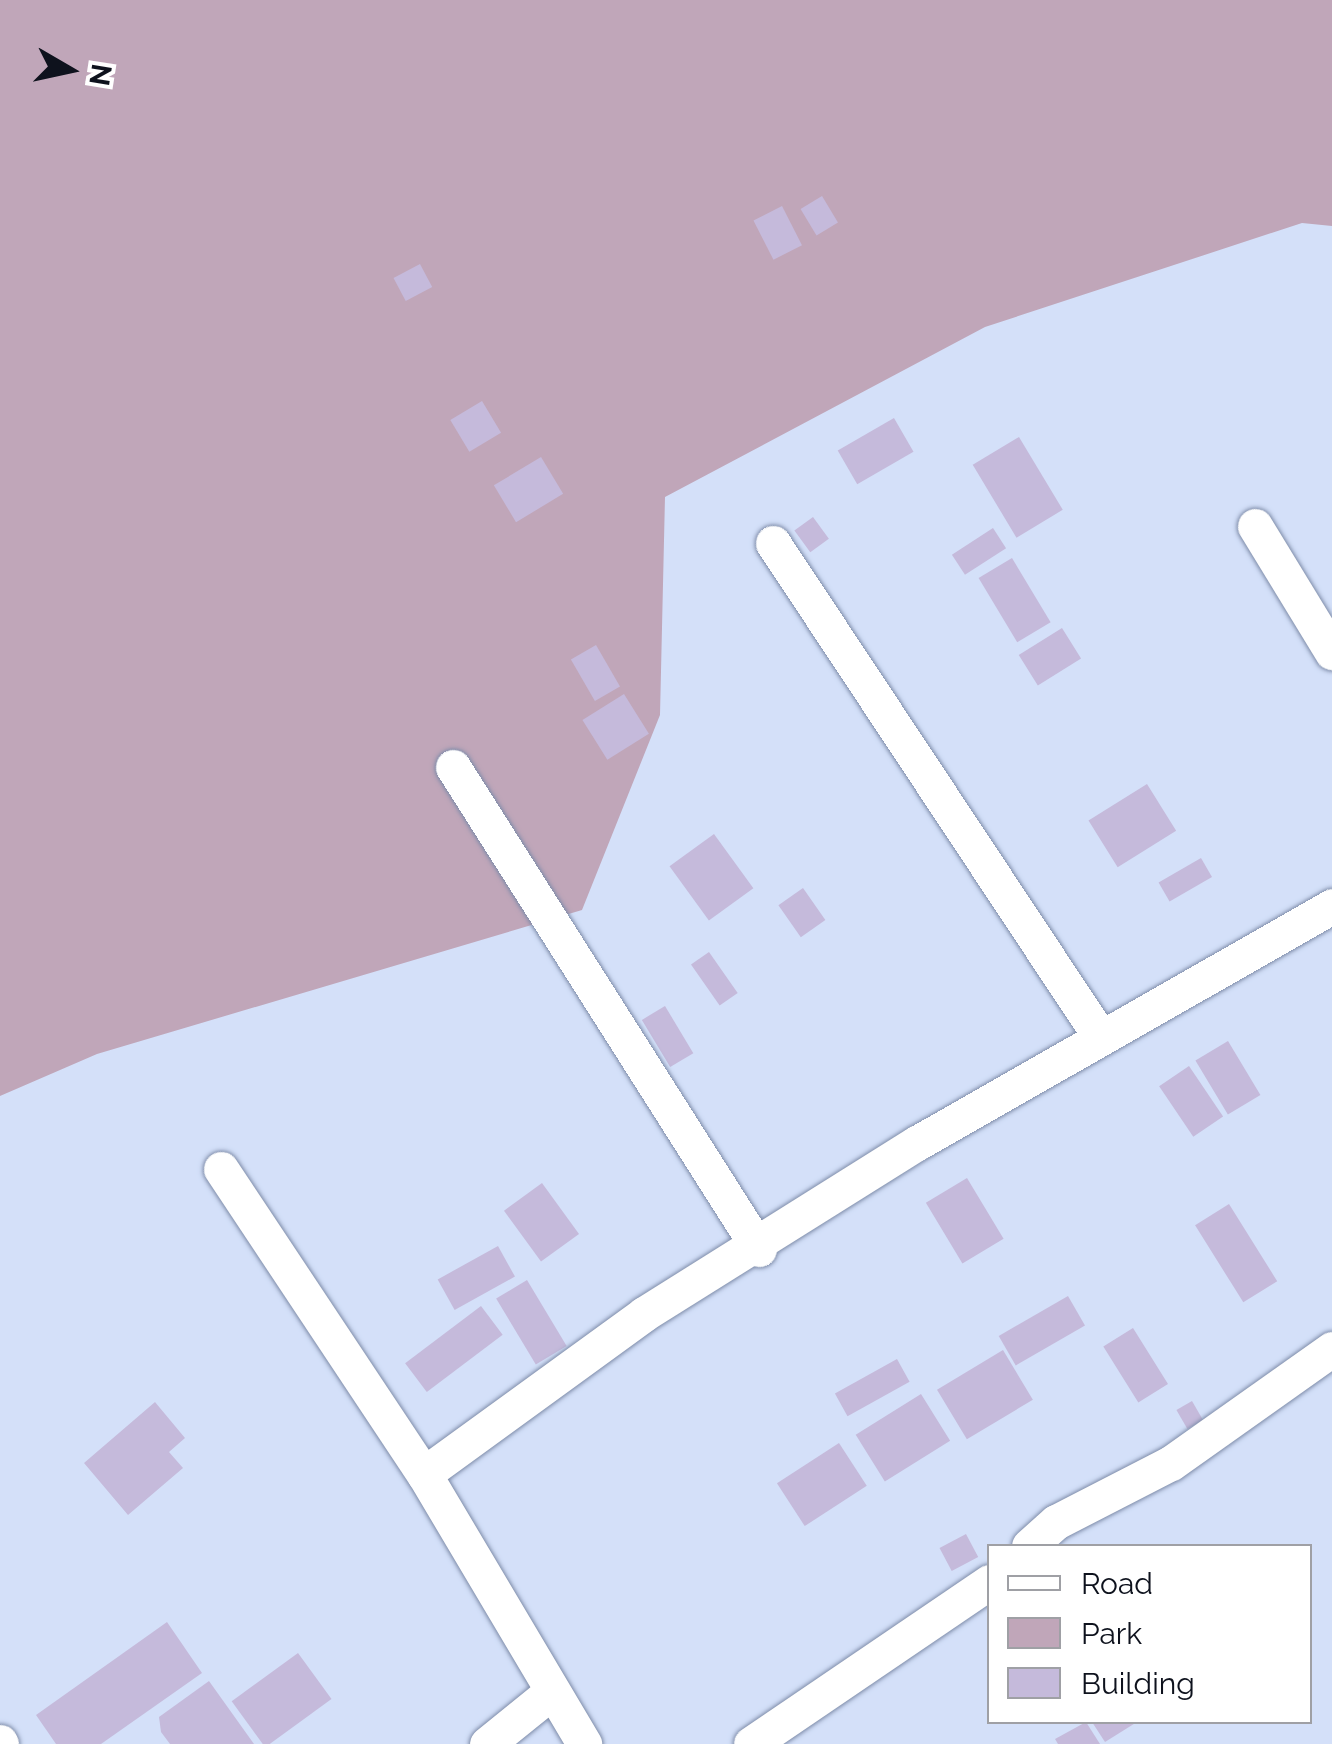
<!DOCTYPE html>
<style>
body{margin:0}
#map{position:relative;width:1332px;height:1744px;overflow:hidden;background:#d4e0f9;font-family:Raleway,sans-serif}
div>[style]{position:absolute}
.green>*{inset:0;background:#c0a6b9}
.building>*{inset:0;background:#c5badb;transform-origin:0 0}
.roads{filter:drop-shadow(0 0 2px #7e8ca9) drop-shadow(0 0 2px #7e8ca9)}
.minor>*{height:35px;margin:-17.5px;padding:0 17.5px;transform-origin:17.5px;border-radius:17.5px;background:#fff}
span{translate:-50% -50%;white-space:nowrap;text-align:center;line-height:1.15;-webkit-text-stroke:9px #fff;paint-order:stroke}
.legend{position:absolute;left:987px;top:1544px;width:325px;height:180px;box-sizing:border-box;background:#fff;border:2px solid #9fa0a5;margin:0;padding:12px 18px;list-style:none;font-size:30px;color:#0e121d}
.legend li{display:flex;align-items:center;gap:20px;height:50px}
.legend b{width:50px;border:2px solid #9fa0a5}
.north{position:absolute;left:20px;top:20px;width:100px;height:100px;-webkit-text-stroke:8px #fff;paint-order:stroke;rotate:99deg;font-size:28px;font-weight:700;line-height:40px;text-align:center;color:#0e121d}
.north::after{content:'';display:block;margin:auto;width:35px;height:45px;background:#0e121d;clip-path:polygon(50% 0,100% 100%,50% 72%,0 100%)}
</style>
<div id="map">
<div class="green">
<div style="clip-path:polygon(0 0,1332px 0,1332px 226px,1302px 223px,985px 327px,665px 497px,660px 715px,582px 910px,97px 1054px,0 1096px)"></div>
</div>
<div class="building">
<div style="left:822px;top:196px;width:31px;height:25px;rotate:59deg"></div>
<div style="left:782px;top:206px;width:44px;height:32px;rotate:63deg"></div>
<div style="left:420px;top:264px;width:26px;height:30px;rotate:62deg"></div>
<div style="left:482px;top:401px;width:37px;height:37px;rotate:59deg"></div>
<div style="left:894px;top:418px;width:39px;height:65px;rotate:60deg"></div>
<div style="left:1019px;top:437px;width:85px;height:54px;rotate:59deg"></div>
<div style="left:541px;top:457px;width:43px;height:55px;rotate:59deg"></div>
<div style="left:813px;top:517px;width:27px;height:23px;rotate:54deg"></div>
<div style="left:993px;top:528px;width:24px;height:49px;rotate:57deg"></div>
<div style="left:1012px;top:558px;width:75px;height:39px;rotate:59deg"></div>
<div style="left:1062px;top:628px;width:36px;height:51px;rotate:58deg"></div>
<div style="left:596px;top:645px;width:48px;height:29px;rotate:60deg"></div>
<div style="left:624px;top:694px;width:47px;height:49px;rotate:58deg"></div>
<div style="left:1147px;top:784px;width:55px;height:69px;rotate:58deg"></div>
<div style="left:714px;top:834px;width:67px;height:55px;rotate:54deg"></div>
<div style="left:1201px;top:858px;width:22px;height:49px;rotate:60deg"></div>
<div style="left:803px;top:888px;width:39px;height:30px;rotate:55deg"></div>
<div style="left:709px;top:952px;width:50px;height:22px;rotate:55deg"></div>
<div style="left:665px;top:1006px;width:55px;height:27px;rotate:59deg"></div>
<div style="left:1228px;top:1041px;width:63px;height:38px;rotate:59deg"></div>
<div style="left:1189px;top:1066px;width:61px;height:36px;rotate:56deg"></div>
<div style="left:967px;top:1178px;width:71px;height:48px;rotate:59deg"></div>
<div style="left:542px;top:1183px;width:63px;height:47px;rotate:54deg"></div>
<div style="left:1229px;top:1204px;width:91px;height:40px;rotate:58deg"></div>
<div style="left:498px;top:1246px;width:35px;height:69px;rotate:61deg"></div>
<div style="left:527px;top:1280px;width:77px;height:36px;rotate:59deg"></div>
<div style="left:1068px;top:1296px;width:34px;height:80px;rotate:60deg"></div>
<div style="left:481px;top:1306px;width:36px;height:95px;rotate:53deg"></div>
<div style="left:1133px;top:1328px;width:66px;height:35px;rotate:58deg"></div>
<div style="left:1003px;top:1350px;width:58px;height:77px;rotate:59deg"></div>
<div style="left:897px;top:1359px;width:26px;height:71px;rotate:61deg"></div>
<div style="left:921px;top:1394px;width:55px;height:77px;rotate:58deg"></div>
<div style="left:1192px;top:1401px;width:22px;height:18px;rotate:60deg"></div>
<div style="clip-path:polygon(155px 1402px,185px 1438px,169px 1452px,183px 1468px,128px 1515px,84px 1463px)"></div>
<div style="left:839px;top:1443px;width:51px;height:74px;rotate:57deg"></div>
<div style="left:966px;top:1534px;width:26px;height:30px;rotate:62deg"></div>
<div style="clip-path:polygon(167px 1622px,202px 1673px,101px 1744px,56px 1744px,36px 1715px)"></div>
<div style="left:298px;top:1653px;width:57px;height:82px;rotate:54deg"></div>
<div style="clip-path:polygon(209px 1681px,254px 1744px,170px 1744px,161px 1732px,159px 1717px)"></div>
<div style="clip-path:polygon(1086px 1722px,1100px 1744px,1058px 1744px,1055px 1739px)"></div>
<div style="clip-path:polygon(1092px 1722px,1137px 1722px,1105px 1742px)"></div>
</div>
<div class="roads">
<div class="minor">
<div style="left:1255px;top:526px;width:148px;rotate:58.6deg"></div>
<div style="left:773px;top:543px;width:587px;rotate:56.47deg"></div>
<div style="left:453px;top:767px;width:571px;rotate:57.59deg"></div>
<div style="left:221px;top:1169px;width:366px;rotate:56.4deg"></div>
<div style="left:424px;top:1474px;width:314px;rotate:59.3deg"></div>
<div style="left:424px;top:1474px;width:272px;rotate:-36deg"></div>
<div style="left:644px;top:1314px;width:322px;rotate:-32.1deg"></div>
<div style="left:917px;top:1143px;width:478px;rotate:-29.7deg"></div>
<div style="left:1029px;top:1546px;width:36px;rotate:-42deg"></div>
<div style="left:1056px;top:1522px;width:129px;rotate:-27.2deg"></div>
<div style="left:1171px;top:1463px;width:197px;rotate:-35.3deg"></div>
<div style="left:0;top:1742px;width:2px;rotate:63deg"></div>
<div style="left:487px;top:1744px;width:81px;rotate:-39deg"></div>
<div style="left:751px;top:1744px;width:288px;rotate:-34.2deg"></div>
</div>
</div>
<ul class="legend">
<li><b style="height:12px;background:#fff"></b>Road</li>
<li><b style="height:28px;background:#c0a6b9"></b>Park</li>
<li><b style="height:28px;background:#c5badb"></b>Building</li>
</ul>
<div class="north">N</div>
</div>
